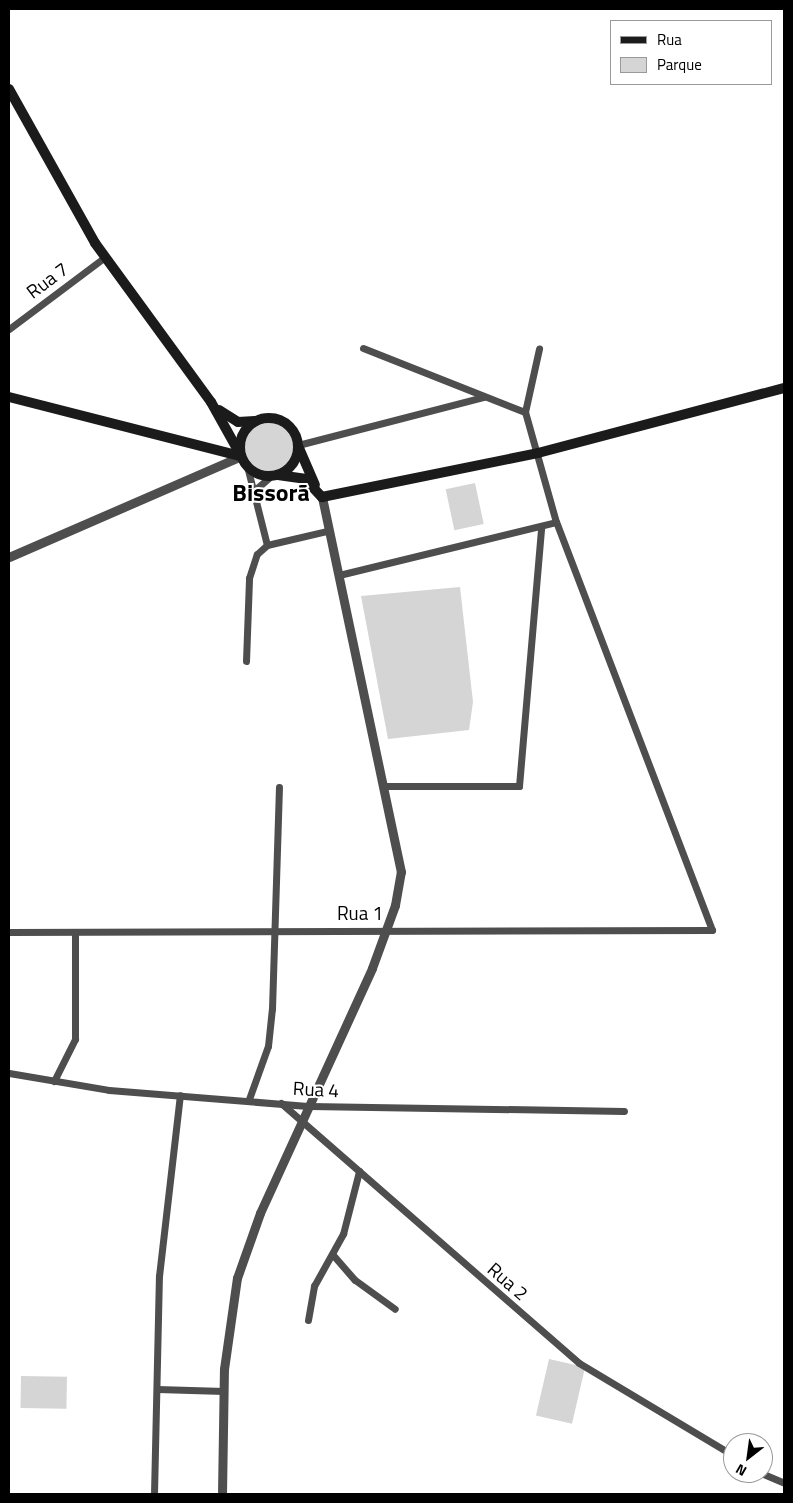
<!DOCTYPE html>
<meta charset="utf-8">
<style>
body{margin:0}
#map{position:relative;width:793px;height:1503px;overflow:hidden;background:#fff;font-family:"Titillium Web",sans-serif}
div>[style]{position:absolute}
.green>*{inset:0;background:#d5d5d5;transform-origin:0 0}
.round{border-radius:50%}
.minor>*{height:7px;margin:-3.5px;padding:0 3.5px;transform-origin:3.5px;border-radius:3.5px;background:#4e4e4e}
.tertiary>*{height:9px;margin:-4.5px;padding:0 4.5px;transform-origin:4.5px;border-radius:4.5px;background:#4e4e4e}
.secondary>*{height:10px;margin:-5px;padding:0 5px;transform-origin:5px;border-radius:5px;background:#1b1b1b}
.secondary>.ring{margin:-5px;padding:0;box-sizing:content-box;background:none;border:10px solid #1b1b1b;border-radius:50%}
span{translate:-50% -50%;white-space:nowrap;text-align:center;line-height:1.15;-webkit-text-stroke:4px #fff;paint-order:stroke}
.street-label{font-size:19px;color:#000}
.district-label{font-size:24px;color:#000;font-weight:700}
.frame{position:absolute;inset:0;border:10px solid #000;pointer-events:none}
.legend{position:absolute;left:610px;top:20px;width:162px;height:65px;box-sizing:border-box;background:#fff;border:1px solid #999;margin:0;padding:6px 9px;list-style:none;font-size:15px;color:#000}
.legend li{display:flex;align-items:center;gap:10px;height:25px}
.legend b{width:25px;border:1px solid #999}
.north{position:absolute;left:723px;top:1433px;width:50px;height:50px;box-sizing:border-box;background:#fff;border:1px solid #999;border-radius:50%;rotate:210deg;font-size:14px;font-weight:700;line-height:20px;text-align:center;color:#000}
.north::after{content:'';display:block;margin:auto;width:18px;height:22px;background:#000;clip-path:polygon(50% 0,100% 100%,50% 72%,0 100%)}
</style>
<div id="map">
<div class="green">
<div class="round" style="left:245px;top:423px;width:48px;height:48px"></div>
<div style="left:475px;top:483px;width:42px;height:30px;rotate:78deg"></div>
<div style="clip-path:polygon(460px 587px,473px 702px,469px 730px,388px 739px,361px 596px)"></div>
<div style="left:549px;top:1359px;width:37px;height:58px;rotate:13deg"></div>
<div style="left:21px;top:1376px;width:46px;height:32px;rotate:1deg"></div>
</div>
<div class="minor">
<div style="left:9px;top:329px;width:120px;rotate:-36.9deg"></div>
<div style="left:363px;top:348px;width:174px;rotate:21.6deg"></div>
<div style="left:298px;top:445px;width:192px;rotate:-14.5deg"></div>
<div style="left:247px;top:466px;width:81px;rotate:75.8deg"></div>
<div style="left:256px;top:489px;width:20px;rotate:-41deg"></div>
<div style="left:339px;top:575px;width:223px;rotate:-13.7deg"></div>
<div style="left:246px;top:661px;width:83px;rotate:-87.9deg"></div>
<div style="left:249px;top:578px;width:25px;rotate:-72deg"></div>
<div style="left:257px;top:554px;width:13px;rotate:-42deg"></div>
<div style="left:267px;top:545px;width:62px;rotate:-13.1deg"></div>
<div style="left:386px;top:786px;width:133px"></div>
<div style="left:519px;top:786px;width:260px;rotate:-85.1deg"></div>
<div style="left:9px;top:932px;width:703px;rotate:-0.16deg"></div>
<div style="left:712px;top:930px;width:437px;rotate:-110.9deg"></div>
<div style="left:556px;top:522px;width:114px;rotate:-105.7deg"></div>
<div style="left:525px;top:412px;width:65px;rotate:-77.5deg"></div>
<div style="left:9px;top:1073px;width:101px;rotate:9.6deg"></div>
<div style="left:109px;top:1090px;width:202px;rotate:4.6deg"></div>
<div style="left:310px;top:1106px;width:314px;rotate:0.9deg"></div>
<div style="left:54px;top:1081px;width:47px;rotate:-63.4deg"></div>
<div style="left:75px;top:1039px;width:107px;rotate:-90deg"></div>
<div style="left:249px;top:1099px;width:56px;rotate:-70.3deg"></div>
<div style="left:268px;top:1046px;width:37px;rotate:-84deg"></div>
<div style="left:272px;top:1009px;width:222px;rotate:-88.2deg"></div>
<div style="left:281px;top:1103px;width:395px;rotate:41.1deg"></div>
<div style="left:579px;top:1363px;width:179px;rotate:30.9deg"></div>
<div style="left:333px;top:1255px;width:33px;rotate:49deg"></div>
<div style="left:355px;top:1280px;width:49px;rotate:35.9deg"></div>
<div style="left:308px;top:1320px;width:35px;rotate:-80deg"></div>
<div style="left:314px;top:1286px;width:60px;rotate:-60.9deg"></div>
<div style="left:343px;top:1234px;width:65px;rotate:-75.7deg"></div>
<div style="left:157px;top:1389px;width:67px;rotate:1.7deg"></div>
<div style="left:761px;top:1473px;width:25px;rotate:23deg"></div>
<div style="left:154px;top:1494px;width:218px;rotate:-88.7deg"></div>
<div style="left:159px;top:1276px;width:182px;rotate:-83.4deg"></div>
</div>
<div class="tertiary">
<div style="left:9px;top:557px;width:253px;rotate:-23.5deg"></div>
<div style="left:222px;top:1494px;width:125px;rotate:-89.1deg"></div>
<div style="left:224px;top:1369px;width:92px;rotate:-81.9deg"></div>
<div style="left:237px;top:1278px;width:69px;rotate:-70.5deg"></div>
<div style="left:260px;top:1213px;width:269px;rotate:-65.4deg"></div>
<div style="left:372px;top:968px;width:67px;rotate:-69.9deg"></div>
<div style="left:395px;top:905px;width:34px;rotate:-80deg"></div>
<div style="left:401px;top:872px;width:383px;rotate:-101.9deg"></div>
</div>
<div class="secondary">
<div style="left:9px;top:89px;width:176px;rotate:60.8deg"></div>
<div style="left:95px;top:243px;width:197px;rotate:53.9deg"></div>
<div style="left:211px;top:402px;width:62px;rotate:60.9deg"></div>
<div style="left:9px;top:397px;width:239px;rotate:14.3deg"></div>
<div style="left:219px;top:410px;width:22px;rotate:32deg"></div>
<div style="left:238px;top:422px;width:17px;rotate:-3deg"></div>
<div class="ring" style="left:240px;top:418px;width:48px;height:48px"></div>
<div style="left:299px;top:448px;width:40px;rotate:66.6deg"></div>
<div style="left:278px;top:475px;width:27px;rotate:8deg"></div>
<div style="left:305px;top:479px;width:25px;rotate:47deg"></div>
<div style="left:322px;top:497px;width:220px;rotate:-11.5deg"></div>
<div style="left:538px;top:453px;width:254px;rotate:-14.8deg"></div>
</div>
<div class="street-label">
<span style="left:47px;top:280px;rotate:-37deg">Rua 7</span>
<span style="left:360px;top:913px">Rua 1</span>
<span style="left:316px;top:1089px;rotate:3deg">Rua 4</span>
<span style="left:508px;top:1281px;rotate:41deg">Rua 2</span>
</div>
<div class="district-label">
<span style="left:271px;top:493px">Bissorã</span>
</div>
<div class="frame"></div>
<ul class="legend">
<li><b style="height:6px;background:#1b1b1b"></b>Rua</li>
<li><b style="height:14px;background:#d5d5d5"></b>Parque</li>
</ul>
<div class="north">N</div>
</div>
